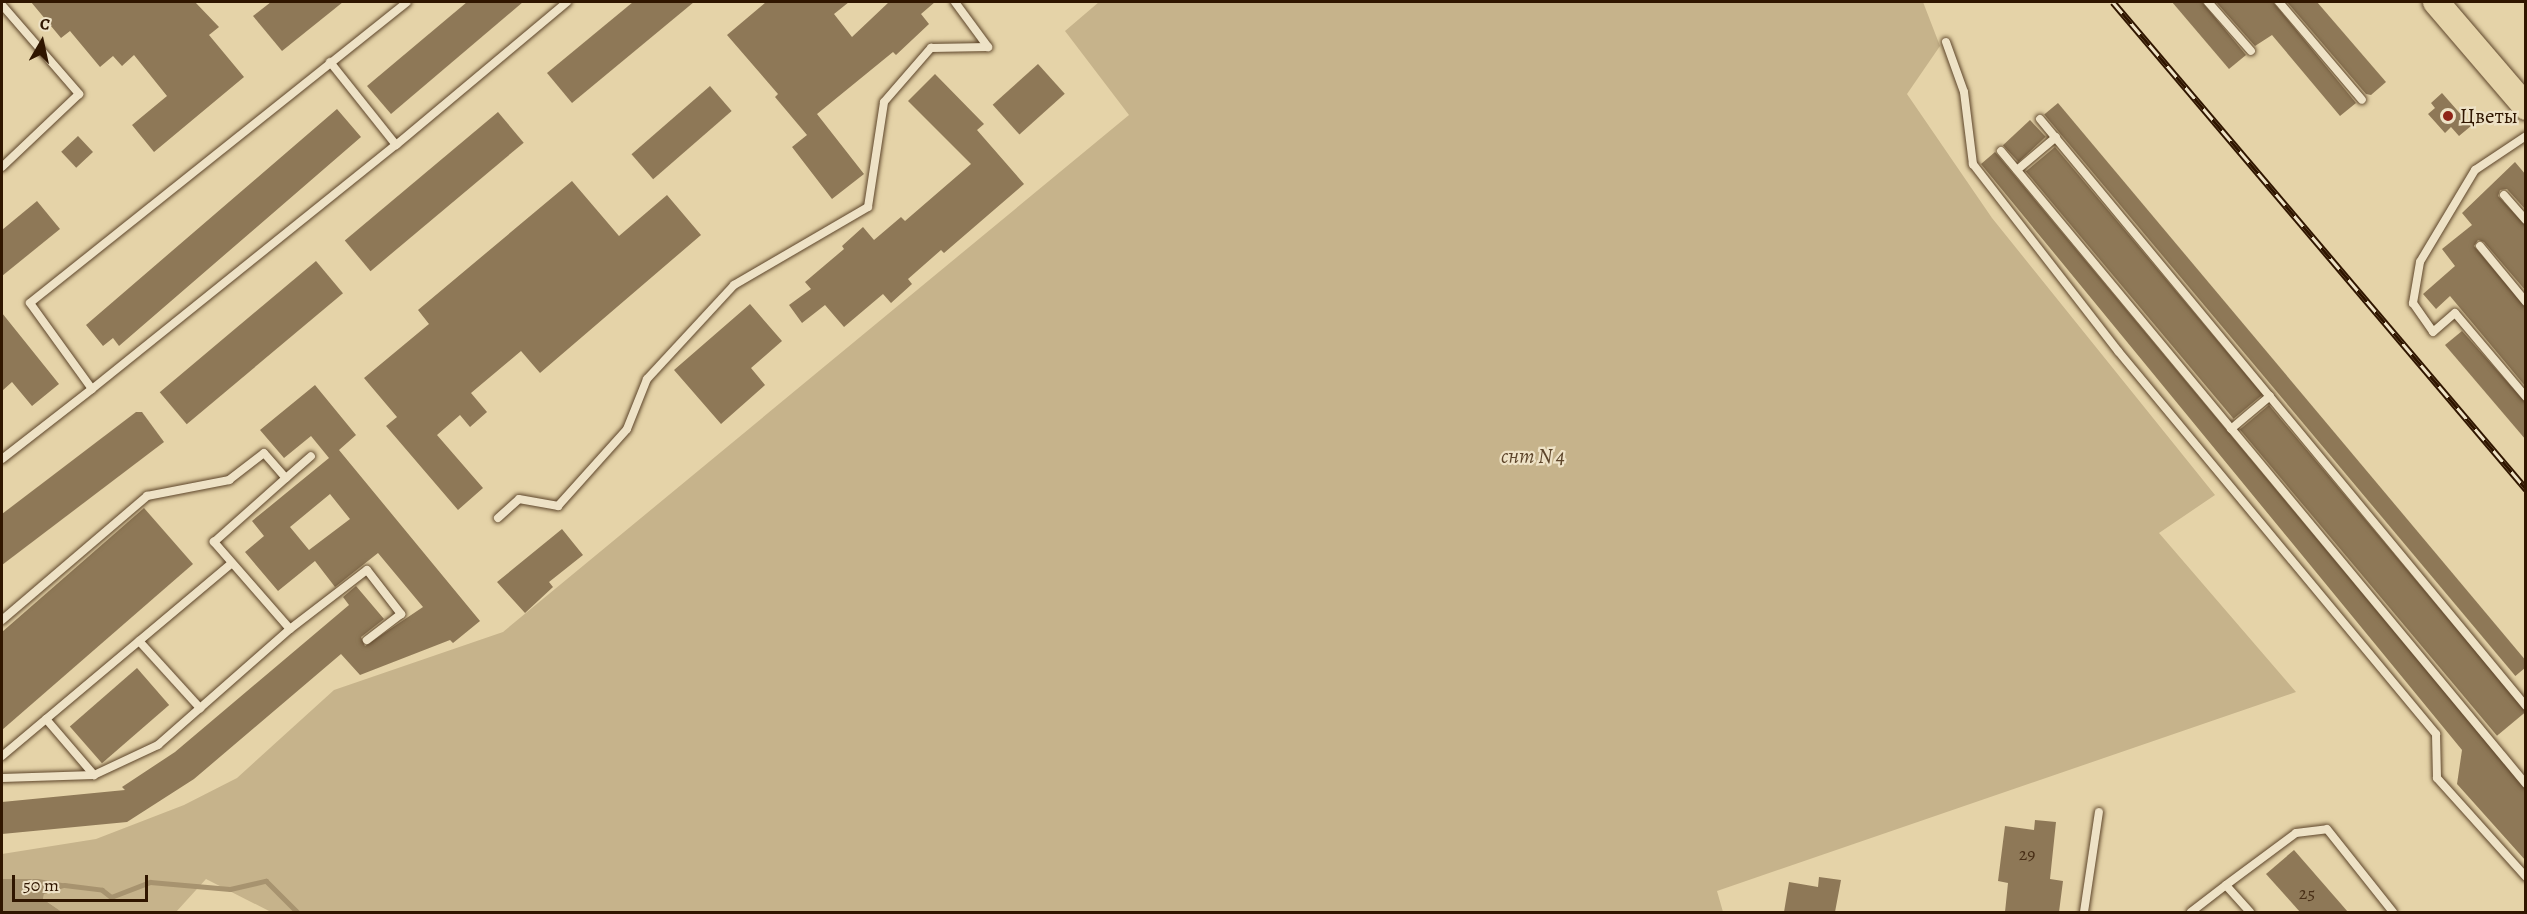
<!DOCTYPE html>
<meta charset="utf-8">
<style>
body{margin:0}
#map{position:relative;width:2527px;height:914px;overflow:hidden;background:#e5d3a8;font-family:Alegreya,serif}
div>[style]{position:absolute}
.green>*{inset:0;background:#c6b38b}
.water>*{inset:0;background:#a7936f}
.stream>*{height:5px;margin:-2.5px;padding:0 2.5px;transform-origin:2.5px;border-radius:2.5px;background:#a7936f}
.building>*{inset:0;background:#8e7857;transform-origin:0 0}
.roads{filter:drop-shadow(0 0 2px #5d452a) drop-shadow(0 0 2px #5d452a)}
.lane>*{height:8px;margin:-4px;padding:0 4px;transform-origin:4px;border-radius:4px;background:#eee2c6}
.primary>*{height:26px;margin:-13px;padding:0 13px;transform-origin:13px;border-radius:13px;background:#e5d3a8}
.rail>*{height:7px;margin-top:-3.5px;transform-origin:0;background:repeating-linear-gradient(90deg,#eee2c6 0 14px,#301600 0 28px);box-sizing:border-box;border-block:2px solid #301600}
.dots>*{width:16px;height:16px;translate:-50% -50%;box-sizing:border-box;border:3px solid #eee2c6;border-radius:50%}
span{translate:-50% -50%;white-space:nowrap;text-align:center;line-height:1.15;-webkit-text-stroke:4.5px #eee2c6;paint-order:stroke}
.number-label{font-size:18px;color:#482e16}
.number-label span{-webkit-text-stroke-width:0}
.poi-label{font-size:21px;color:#301600}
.left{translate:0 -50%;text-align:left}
.park-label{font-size:21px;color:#5d452a;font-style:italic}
.frame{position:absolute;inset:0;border:3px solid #301600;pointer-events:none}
.north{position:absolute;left:12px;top:12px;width:60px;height:60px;-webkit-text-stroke:4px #eee2c6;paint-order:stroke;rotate:9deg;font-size:16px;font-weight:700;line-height:24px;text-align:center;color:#301600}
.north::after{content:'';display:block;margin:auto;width:21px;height:27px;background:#301600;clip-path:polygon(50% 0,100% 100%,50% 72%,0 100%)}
.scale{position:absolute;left:12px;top:875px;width:136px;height:27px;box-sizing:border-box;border:3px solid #301600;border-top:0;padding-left:8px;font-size:18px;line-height:21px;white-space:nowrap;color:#301600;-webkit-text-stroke:4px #eee2c6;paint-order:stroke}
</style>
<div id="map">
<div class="green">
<div style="clip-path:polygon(1099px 2px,1923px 2px,1940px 46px,1907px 94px,1992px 218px,2215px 495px,2159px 533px,2296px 692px,1717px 891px,1723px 912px,271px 912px,206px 879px,176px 912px,62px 912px,43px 899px,44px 893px,67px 884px,2px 879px,2px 854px,96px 839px,184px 805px,237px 778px,334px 690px,503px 632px,1129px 115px,1065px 31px)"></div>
</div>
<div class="water">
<div style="clip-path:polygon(2px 879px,38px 879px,74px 885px,44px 894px,43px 899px,62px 912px,2px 912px)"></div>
</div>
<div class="stream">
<div style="left:64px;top:885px;width:38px;rotate:7deg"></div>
<div style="left:102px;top:890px;width:11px;rotate:38deg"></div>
<div style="left:111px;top:897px;width:42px;rotate:-21deg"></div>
<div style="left:150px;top:882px;width:80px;rotate:5deg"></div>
<div style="left:230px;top:889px;width:37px;rotate:-13deg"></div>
<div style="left:266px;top:881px;width:44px;rotate:45deg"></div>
</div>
<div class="building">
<div style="clip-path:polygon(31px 2px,195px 2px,219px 27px,209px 35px,244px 77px,154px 152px,132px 125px,167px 96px,134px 55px,122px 66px,113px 56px,100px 67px,70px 31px,61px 38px)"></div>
<div style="clip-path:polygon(271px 2px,343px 2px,282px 51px,253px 16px)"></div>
<div style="clip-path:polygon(467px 2px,523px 2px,391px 114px,367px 86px)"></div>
<div style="clip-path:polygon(633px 2px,694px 2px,572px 103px,547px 73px)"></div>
<div style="clip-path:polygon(766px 2px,849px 2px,834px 14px,852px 37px,889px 2px,935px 2px,921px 14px,929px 24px,896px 55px,893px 52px,817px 114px,864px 174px,832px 199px,792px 147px,807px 135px,775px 97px,778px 94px,727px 35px)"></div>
<div style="clip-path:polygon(2172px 2px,2202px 2px,2246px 55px,2229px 69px)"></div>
<div style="clip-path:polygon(2216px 2px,2273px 2px,2356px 103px,2340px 116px,2272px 35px,2255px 46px)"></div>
<div style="clip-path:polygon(2287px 2px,2317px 2px,2386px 82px,2371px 95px,2366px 94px)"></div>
<div style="left:1038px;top:64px;width:40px;height:61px;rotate:48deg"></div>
<div style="clip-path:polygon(935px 74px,984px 124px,977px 130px,1024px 184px,944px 253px,941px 250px,908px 279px,912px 284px,891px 303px,883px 294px,844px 327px,825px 305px,802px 323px,789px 305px,811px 289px,805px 282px,844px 249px,842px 246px,863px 227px,874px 240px,901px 217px,905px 221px,971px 164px,908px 101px)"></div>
<div style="left:710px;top:86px;width:33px;height:104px;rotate:49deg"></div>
<div style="clip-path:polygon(2442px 93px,2471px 126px,2459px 136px,2451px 127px,2445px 133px,2428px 114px,2435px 108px,2431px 103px)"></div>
<div style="left:2058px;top:103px;width:733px;height:18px;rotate:50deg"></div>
<div style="clip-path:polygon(337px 109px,361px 137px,119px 346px,113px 338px,103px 346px,86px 325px)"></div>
<div style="left:498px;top:112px;width:40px;height:200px;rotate:50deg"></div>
<div style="left:2030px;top:120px;width:23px;height:37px;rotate:47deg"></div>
<div style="left:78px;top:136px;width:22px;height:23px;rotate:47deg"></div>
<div style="left:2055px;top:147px;width:323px;height:38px;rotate:50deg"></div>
<div style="clip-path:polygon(1995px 152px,2526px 790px,2526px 861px,2457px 784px,2462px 750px,1981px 164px)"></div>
<div style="clip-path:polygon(2515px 162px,2526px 175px,2526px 210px,2507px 189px,2500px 190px,2498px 196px,2526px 226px,2526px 291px,2484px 242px,2478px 240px,2474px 246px,2526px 308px,2526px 387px,2450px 296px,2436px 309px,2423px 294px,2455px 266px,2442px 249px,2472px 225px,2462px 213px)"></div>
<div style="clip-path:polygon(572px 181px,619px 236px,667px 195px,701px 235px,540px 373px,521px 351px,471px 393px,487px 412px,470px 427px,460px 415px,437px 435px,483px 488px,458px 510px,386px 426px,397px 417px,364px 378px,429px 324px,418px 310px)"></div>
<div style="clip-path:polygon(37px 201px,60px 229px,2px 276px,2px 230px)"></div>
<div style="left:316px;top:261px;width:42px;height:204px;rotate:50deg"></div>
<div style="clip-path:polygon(750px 304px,782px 341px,751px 368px,765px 385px,721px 424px,674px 370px)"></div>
<div style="clip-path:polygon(2px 313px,59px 384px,32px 406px,12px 382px,2px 391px)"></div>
<div style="clip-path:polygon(2462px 331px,2526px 403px,2526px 440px,2445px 345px)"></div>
<div style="clip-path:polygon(evenodd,315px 385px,356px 435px,339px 450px,480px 621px,453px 643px,450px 640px,360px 675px,341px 654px,194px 779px,127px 822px,2px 834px,2px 802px,125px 790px,122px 787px,175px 752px,349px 605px,343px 597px,356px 586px,384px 619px,361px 637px,365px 646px,423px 607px,378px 553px,335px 587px,315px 561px,278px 591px,245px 552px,264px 536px,252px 521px,329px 458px,311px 436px,284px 458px,260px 430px,315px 385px,330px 494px,350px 519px,309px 550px,290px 527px,330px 494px)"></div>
<div style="left:2269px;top:405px;width:400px;height:38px;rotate:50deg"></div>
<div style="clip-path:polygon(136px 412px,142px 412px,164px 442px,2px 565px,2px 514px)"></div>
<div style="clip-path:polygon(144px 508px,193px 564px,2px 730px,2px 632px)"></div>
<div style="clip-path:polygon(562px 529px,583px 555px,549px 582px,553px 587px,525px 613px,497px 582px)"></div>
<div style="left:137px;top:668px;width:49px;height:89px;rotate:49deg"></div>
<div style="clip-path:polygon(2035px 820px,2056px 822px,2050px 879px,2063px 881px,2059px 912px,2005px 912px,2008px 883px,1998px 881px,2005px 826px,2034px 830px)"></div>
<div style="clip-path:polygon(2294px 850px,2348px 912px,2300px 912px,2266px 874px)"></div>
<div style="clip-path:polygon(1819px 877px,1841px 880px,1835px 912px,1784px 912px,1789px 882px,1818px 887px)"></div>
</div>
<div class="roads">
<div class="lane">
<div style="left:955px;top:2px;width:56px;rotate:53.7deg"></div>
<div style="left:2208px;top:2px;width:65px;rotate:48.7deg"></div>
<div style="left:2279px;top:2px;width:128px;rotate:49.7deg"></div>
<div style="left:2px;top:5px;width:118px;rotate:49.1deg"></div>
<div style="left:79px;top:94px;width:106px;rotate:136.5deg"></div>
<div style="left:1946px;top:42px;width:53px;rotate:70.2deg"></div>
<div style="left:1964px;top:92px;width:73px;rotate:82.9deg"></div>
<div style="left:1973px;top:164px;width:237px;rotate:52.2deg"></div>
<div style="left:2118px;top:351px;width:498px;rotate:50.3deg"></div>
<div style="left:2436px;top:734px;width:44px;rotate:88.7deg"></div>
<div style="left:2437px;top:778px;width:133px;rotate:48deg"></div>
<div style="left:330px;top:62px;width:106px;rotate:51.5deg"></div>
<div style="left:2040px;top:119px;width:762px;rotate:50.38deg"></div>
<div style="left:2526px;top:136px;width:61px;rotate:146.3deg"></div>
<div style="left:2475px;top:170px;width:107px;rotate:120.9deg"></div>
<div style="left:2420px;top:262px;width:42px;rotate:99.7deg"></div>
<div style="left:2413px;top:303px;width:35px;rotate:55deg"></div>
<div style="left:2433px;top:332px;width:29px;rotate:-41deg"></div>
<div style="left:2455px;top:313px;width:110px;rotate:49.8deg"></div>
<div style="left:2001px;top:151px;width:822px;rotate:50.33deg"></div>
<div style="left:2017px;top:170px;width:51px;rotate:-40.2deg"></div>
<div style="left:2504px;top:195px;width:33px;rotate:49deg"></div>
<div style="left:2480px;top:246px;width:72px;rotate:50.6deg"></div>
<div style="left:92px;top:389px;width:390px;rotate:-38.8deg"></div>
<div style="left:396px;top:145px;width:223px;rotate:-39.9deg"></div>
<div style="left:2231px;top:429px;width:51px;rotate:-40.2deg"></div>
<div style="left:2px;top:459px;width:114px;rotate:-37.9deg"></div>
<div style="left:92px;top:389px;width:106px;rotate:-125.8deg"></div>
<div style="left:30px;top:303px;width:482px;rotate:-38.6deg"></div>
<div style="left:498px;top:518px;width:28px;rotate:-42deg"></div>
<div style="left:519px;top:499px;width:40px;rotate:10deg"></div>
<div style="left:558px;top:506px;width:103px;rotate:-48.1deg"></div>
<div style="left:627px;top:429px;width:54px;rotate:-68.2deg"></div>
<div style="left:647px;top:379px;width:128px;rotate:-47.2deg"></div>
<div style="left:734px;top:285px;width:155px;rotate:-30.2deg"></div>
<div style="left:868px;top:207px;width:106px;rotate:-81.3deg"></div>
<div style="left:884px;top:102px;width:72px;rotate:-49deg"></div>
<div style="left:931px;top:48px;width:57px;rotate:-1deg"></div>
<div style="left:2px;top:620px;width:191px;rotate:-40.5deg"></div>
<div style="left:147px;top:496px;width:84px;rotate:-11deg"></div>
<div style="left:229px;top:480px;width:44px;rotate:-37.6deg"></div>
<div style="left:264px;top:453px;width:33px;rotate:49deg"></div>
<div style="left:286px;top:478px;width:33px;rotate:-41deg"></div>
<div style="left:290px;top:629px;width:97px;rotate:-37.5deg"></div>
<div style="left:367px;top:570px;width:56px;rotate:52.3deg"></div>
<div style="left:401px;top:614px;width:43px;rotate:142.6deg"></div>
<div style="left:139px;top:641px;width:91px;rotate:47.7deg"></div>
<div style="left:46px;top:719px;width:74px;rotate:49.4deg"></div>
<div style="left:2px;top:756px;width:300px;rotate:-40deg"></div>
<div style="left:2px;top:778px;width:92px;rotate:-1.9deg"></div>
<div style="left:94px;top:775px;width:71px;rotate:-25.1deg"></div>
<div style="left:158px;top:745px;width:176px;rotate:-41.3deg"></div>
<div style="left:290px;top:629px;width:116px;rotate:-131.1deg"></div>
<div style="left:214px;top:542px;width:96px;rotate:-41.6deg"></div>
<div style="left:2084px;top:912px;width:101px;rotate:-81.5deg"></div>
<div style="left:2191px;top:912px;width:44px;rotate:-37.6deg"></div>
<div style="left:2250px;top:912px;width:36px;rotate:-132deg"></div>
<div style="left:2226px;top:885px;width:87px;rotate:-36.6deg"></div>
<div style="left:2296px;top:833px;width:31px;rotate:-7deg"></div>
<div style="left:2327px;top:829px;width:106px;rotate:51.5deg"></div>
</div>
<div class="primary">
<div style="left:2436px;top:2px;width:138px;rotate:49.4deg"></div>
</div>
</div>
<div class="rail">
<div style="left:2113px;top:2px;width:639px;rotate:49.7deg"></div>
</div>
<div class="dots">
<div style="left:2448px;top:116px;background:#8f2418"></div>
</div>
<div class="number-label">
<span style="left:2027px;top:854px">29</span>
<span style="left:2307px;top:893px">25</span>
</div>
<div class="poi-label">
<span class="left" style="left:2460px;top:116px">Цветы</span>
</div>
<div class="park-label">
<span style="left:1533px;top:456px">снт N 4</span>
</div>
<div class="frame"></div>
<div class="north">С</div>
<div class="scale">50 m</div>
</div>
